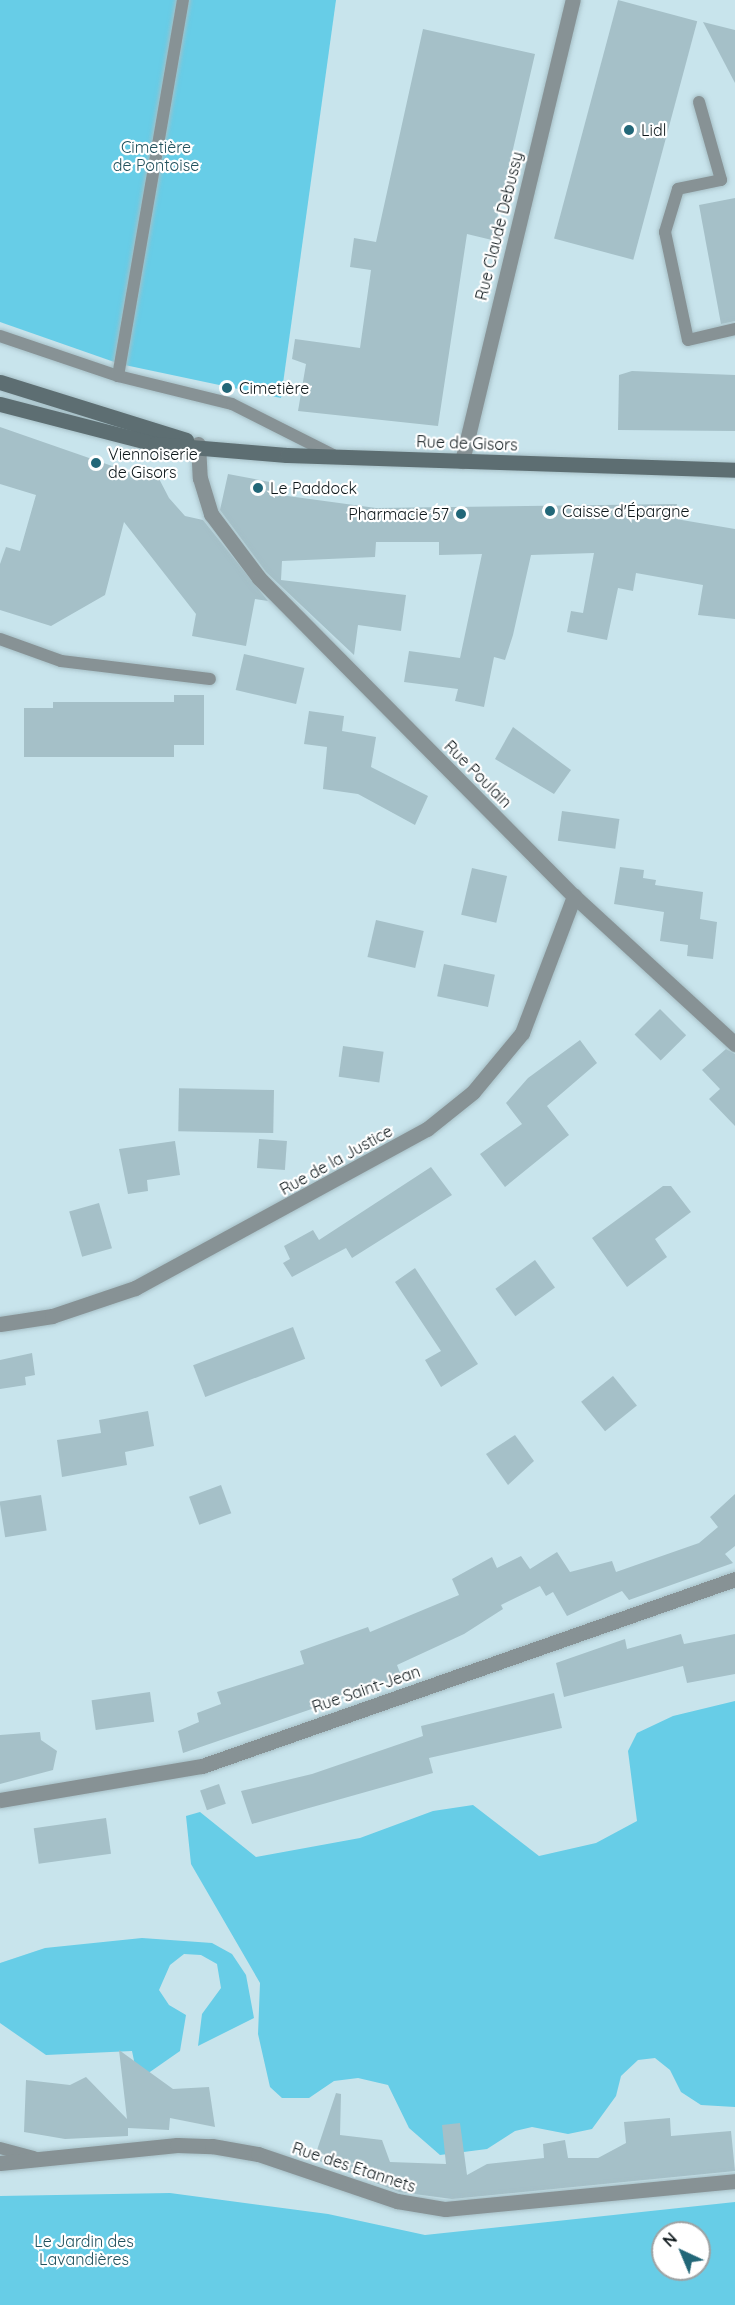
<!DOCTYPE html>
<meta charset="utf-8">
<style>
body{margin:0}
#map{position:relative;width:735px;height:2305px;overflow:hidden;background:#c8e4ec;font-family:Quicksand,sans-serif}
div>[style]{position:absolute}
.green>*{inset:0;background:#67cde7}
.building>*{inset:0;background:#a5c0c8;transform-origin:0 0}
.roads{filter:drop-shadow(0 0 2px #a6bfc6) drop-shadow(0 0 2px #a6bfc6)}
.service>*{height:12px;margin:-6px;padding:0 6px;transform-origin:6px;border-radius:6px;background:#879295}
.minor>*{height:15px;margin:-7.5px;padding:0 7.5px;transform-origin:7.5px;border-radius:7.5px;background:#879295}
.tertiary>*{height:15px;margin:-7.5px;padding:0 7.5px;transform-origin:7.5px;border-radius:7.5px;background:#879295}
.secondary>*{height:15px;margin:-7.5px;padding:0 7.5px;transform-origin:7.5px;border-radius:7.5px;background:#5d6e72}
.dots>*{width:16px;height:16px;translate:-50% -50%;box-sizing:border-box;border:3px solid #fff;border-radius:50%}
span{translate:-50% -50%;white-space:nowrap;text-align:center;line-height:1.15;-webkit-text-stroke:4.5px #fff;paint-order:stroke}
.poi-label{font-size:16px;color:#0d171a}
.left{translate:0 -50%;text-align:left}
.right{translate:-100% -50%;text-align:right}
.park-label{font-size:16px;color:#21515d}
.street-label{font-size:16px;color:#0d171a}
.north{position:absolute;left:651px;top:2221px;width:60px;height:60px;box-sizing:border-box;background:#fff;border:2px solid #9ea2a3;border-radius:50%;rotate:316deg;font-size:16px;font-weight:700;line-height:24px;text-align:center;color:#0d171a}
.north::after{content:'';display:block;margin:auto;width:21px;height:27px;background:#226778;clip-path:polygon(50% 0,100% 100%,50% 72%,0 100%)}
</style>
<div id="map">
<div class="green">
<div style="clip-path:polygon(0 0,336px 0,281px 398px,120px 364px,0 322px)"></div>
<div style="clip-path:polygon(735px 1701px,735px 2107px,701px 2105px,681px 2092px,670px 2070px,655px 2058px,638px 2060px,621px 2076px,616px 2096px,592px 2129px,568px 2134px,532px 2127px,515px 2131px,487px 2149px,440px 2155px,409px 2128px,388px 2085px,358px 2078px,334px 2081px,309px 2098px,282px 2098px,270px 2087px,258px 2034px,260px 1983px,191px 1864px,186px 1816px,200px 1812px,256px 1857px,360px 1838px,433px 1811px,473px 1805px,539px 1856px,596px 1843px,637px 1821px,628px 1751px,637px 1733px,673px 1716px)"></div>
<div style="clip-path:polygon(142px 1938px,212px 1943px,232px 1954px,246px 1975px,254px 2018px,198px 2046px,202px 2014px,221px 1988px,217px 1964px,201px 1955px,184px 1954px,170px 1965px,159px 1990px,169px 2005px,186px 2015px,180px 2051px,147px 2074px,137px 2075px,132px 2051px,46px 2055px,0 2023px,0 1963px,45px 1948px)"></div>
<div style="clip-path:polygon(evenodd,170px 2193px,328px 2214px,425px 2235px,735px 2202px,735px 2305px,0 2305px,0 2196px,170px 2193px,663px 2233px,699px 2233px,699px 2269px,663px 2269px,663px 2233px)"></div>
</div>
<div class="building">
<div style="left:618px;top:0;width:82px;height:247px;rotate:15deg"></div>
<div style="clip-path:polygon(703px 22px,735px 30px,735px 83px)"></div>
<div style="clip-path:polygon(423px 29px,535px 54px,492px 240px,467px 234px,438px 426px,298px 411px,306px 364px,292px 359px,295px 339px,360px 348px,371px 270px,350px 267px,354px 238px,376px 242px)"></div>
<div style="clip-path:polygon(735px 198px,735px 321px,721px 324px,699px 205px)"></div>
<div style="clip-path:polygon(632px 371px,735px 375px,735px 431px,618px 430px,619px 375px)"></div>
<div style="clip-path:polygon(0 427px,138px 475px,155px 471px,169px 498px,185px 516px,203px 520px,268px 601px,255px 599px,246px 646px,192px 636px,196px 614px,124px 522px,105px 595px,51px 626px,0 610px,0 564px,6px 547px,20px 551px,36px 495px,0 484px)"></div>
<div style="clip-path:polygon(228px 474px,275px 483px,273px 494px,376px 508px,677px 504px,676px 519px,735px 529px,735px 619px,698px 615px,703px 585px,636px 573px,633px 591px,618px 588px,607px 640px,567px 632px,571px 611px,583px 613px,594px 553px,531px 555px,513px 635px,505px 660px,494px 657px,484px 707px,455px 701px,458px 689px,404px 682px,409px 651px,460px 658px,482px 554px,439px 555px,439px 542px,376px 542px,375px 557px,282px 561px,281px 580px,406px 595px,401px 631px,358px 625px,354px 655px,266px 572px,220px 510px)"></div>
<div style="left:244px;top:654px;width:62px;height:37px;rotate:13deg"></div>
<div style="clip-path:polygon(174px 695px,204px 695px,204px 745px,174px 745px,174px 757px,24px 757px,24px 708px,53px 708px,53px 702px,174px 702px)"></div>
<div style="clip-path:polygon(309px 711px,344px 716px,342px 731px,376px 737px,371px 767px,428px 796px,415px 825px,358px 794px,323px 789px,327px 747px,304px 744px)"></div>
<div style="clip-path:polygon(513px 727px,571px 770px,554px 794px,495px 759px)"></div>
<div style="left:562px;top:811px;width:58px;height:30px;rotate:8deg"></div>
<div style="clip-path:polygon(620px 867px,644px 870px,643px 878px,656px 880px,655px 885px,703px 892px,700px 919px,717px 922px,713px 959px,687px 956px,688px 945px,660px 941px,664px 912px,614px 904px)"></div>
<div style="left:472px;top:868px;width:36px;height:48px;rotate:13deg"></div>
<div style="left:376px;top:920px;width:49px;height:38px;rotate:13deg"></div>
<div style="left:444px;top:964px;width:52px;height:33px;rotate:12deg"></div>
<div style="left:660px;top:1009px;width:37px;height:36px;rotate:45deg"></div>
<div style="clip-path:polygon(580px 1040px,597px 1063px,547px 1106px,569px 1135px,505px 1187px,480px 1154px,522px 1124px,506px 1103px,528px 1078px)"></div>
<div style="left:343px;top:1046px;width:41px;height:31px;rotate:8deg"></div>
<div style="clip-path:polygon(726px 1049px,735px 1054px,735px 1126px,709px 1099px,720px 1089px,702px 1070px)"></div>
<div style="left:274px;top:1090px;width:43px;height:95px;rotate:91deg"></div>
<div style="left:259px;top:1139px;width:28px;height:29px;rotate:4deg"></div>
<div style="clip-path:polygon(175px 1141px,180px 1175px,147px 1180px,148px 1191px,128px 1194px,119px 1149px)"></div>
<div style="clip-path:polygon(431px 1167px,452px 1195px,352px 1258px,346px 1248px,292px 1277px,283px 1263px,290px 1259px,284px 1246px,313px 1230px,319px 1240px)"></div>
<div style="clip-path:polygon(663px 1186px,671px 1186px,691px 1212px,655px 1239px,667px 1257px,627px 1287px,592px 1238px)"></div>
<div style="left:99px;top:1203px;width:47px;height:31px;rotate:74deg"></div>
<div style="left:535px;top:1260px;width:34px;height:49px;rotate:54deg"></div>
<div style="clip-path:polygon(415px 1268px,478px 1364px,441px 1387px,425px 1360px,441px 1351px,395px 1282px)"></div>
<div style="left:293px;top:1327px;width:34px;height:107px;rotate:69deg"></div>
<div style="clip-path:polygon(32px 1353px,35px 1375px,25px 1377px,26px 1385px,0 1389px,0 1360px)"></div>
<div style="left:613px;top:1376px;width:38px;height:41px;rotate:51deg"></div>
<div style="clip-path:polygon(148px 1411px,154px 1446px,125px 1452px,127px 1465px,62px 1477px,57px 1440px,101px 1433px,99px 1420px)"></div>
<div style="clip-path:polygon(515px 1435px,534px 1461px,508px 1485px,486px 1454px)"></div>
<div style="left:221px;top:1485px;width:30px;height:34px;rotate:70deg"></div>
<div style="clip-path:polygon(735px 1494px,735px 1546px,725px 1554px,733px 1563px,629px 1600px,622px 1591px,567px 1616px,553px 1592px,546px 1596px,540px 1586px,501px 1605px,503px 1609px,464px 1634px,397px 1665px,402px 1678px,183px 1753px,178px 1731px,199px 1722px,197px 1713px,221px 1704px,217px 1692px,304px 1664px,300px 1651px,368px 1627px,370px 1632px,459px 1595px,452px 1579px,492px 1557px,497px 1568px,521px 1556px,530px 1569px,557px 1552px,570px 1572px,612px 1561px,616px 1572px,699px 1543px,718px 1527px,710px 1517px)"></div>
<div style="left:41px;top:1495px;width:36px;height:42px;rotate:81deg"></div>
<div style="clip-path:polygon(681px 1634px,684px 1644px,735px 1634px,735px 1674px,687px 1683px,683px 1666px,564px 1697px,556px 1663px,625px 1639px,627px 1649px)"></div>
<div style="left:150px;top:1692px;width:30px;height:59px;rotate:82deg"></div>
<div style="clip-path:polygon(554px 1693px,562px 1728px,429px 1758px,433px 1773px,252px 1824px,241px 1791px,312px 1774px,423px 1736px,421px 1726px)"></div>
<div style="clip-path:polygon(40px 1732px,41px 1740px,57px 1751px,53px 1770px,0 1784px,0 1735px)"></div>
<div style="left:219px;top:1784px;width:21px;height:20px;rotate:71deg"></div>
<div style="left:106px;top:1818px;width:36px;height:73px;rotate:82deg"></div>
<div style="clip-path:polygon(119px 2050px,173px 2089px,209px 2087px,215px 2127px,170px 2118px,169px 2130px,128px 2128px,128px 2136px,65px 2139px,24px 2132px,26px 2080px,70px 2085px,86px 2077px,127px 2119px)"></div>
<div style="clip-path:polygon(336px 2093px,341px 2094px,340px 2135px,382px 2140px,390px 2162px,446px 2164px,442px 2125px,460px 2123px,467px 2175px,487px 2164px,544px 2158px,543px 2144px,565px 2140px,568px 2158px,598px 2158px,626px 2143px,624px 2122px,670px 2118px,671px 2136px,731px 2131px,735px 2171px,452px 2199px,399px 2192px,314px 2159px)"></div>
</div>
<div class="roads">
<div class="service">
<div style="left:699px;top:102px;width:81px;rotate:74.2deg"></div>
<div style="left:721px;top:180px;width:44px;rotate:168.2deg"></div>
<div style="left:678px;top:189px;width:45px;rotate:106.8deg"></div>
<div style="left:665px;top:232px;width:110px;rotate:78deg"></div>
<div style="left:688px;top:340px;width:48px;rotate:-13.2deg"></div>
<div style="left:0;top:336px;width:125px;rotate:18.7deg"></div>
<div style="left:118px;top:376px;width:117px;rotate:13.8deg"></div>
<div style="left:232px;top:404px;width:113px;rotate:26.8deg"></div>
<div style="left:118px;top:376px;width:382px;rotate:-80.2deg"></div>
<div style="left:0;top:639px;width:65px;rotate:19.8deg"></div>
<div style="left:61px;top:661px;width:150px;rotate:6.9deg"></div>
<div style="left:0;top:2148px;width:35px;rotate:15deg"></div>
</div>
<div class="minor">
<div style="left:198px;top:444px;width:34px;rotate:87deg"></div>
<div style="left:200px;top:478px;width:38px;rotate:73deg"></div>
<div style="left:211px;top:514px;width:80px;rotate:53.1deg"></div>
<div style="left:259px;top:578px;width:448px;rotate:45.3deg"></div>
<div style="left:574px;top:896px;width:219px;rotate:42.6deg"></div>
<div style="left:462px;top:461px;width:474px;rotate:-76.5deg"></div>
<div style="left:0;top:1324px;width:53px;rotate:-8.7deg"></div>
<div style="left:52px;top:1316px;width:88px;rotate:-18.6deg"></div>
<div style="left:135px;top:1288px;width:332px;rotate:-28.6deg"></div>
<div style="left:427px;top:1129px;width:59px;rotate:-38.8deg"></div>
<div style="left:473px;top:1092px;width:77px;rotate:-50.3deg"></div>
<div style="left:522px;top:1033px;width:147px;rotate:-69.2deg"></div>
<div style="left:0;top:2163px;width:178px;rotate:-5.8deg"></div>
<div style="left:177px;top:2145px;width:35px;rotate:2deg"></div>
<div style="left:212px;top:2146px;width:47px;rotate:9.9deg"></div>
<div style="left:258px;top:2154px;width:147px;rotate:18.7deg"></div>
<div style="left:397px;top:2201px;width:49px;rotate:9.5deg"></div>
<div style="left:445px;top:2209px;width:291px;rotate:-5.5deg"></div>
</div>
<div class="tertiary">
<div style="left:0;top:1800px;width:205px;rotate:-9.6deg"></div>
<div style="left:202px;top:1766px;width:565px;rotate:-19.33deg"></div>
</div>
<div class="secondary">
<div style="left:0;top:382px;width:195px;rotate:17.3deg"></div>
<div style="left:0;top:404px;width:160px;rotate:14.5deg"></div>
<div style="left:155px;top:444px;width:132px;rotate:4.8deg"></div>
<div style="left:287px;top:455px;width:448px;rotate:1.9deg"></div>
</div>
</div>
<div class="dots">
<div style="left:629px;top:130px;background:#226778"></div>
<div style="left:227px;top:388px;background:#226778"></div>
<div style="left:96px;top:463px;background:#226778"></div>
<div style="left:258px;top:488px;background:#226778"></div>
<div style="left:550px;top:511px;background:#226778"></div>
<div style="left:461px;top:514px;background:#226778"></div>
</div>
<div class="poi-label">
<span class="left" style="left:641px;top:130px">Lidl</span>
<span class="left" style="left:239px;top:388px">Cimetière</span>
<span class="left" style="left:108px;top:463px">Viennoiserie<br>de Gisors</span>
<span class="left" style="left:270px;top:488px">Le Paddock</span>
<span class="left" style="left:562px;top:511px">Caisse d'Épargne</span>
<span class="right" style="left:449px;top:514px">Pharmacie 57</span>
</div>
<div class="park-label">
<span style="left:156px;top:156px">Cimetière<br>de Pontoise</span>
<span style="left:84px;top:2250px">Le Jardin des<br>Lavandières</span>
</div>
<div class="street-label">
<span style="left:499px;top:226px;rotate:-76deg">Rue Claude Debussy</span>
<span style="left:467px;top:443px;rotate:2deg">Rue de Gisors</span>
<span style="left:478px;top:774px;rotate:45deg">Rue Poulain</span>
<span style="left:336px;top:1160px;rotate:-29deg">Rue de la Justice</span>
<span style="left:366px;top:1689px;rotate:-19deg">Rue Saint-Jean</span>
<span style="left:354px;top:2167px;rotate:18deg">Rue des Etannets</span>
</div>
<div class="north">N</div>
</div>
